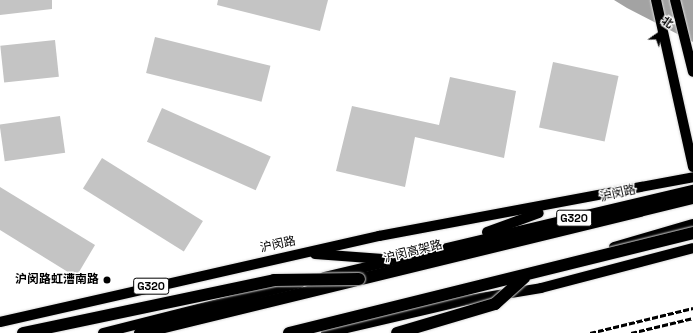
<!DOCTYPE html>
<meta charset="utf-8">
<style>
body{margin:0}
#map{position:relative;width:693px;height:333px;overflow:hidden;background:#fff;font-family:"Space Grotesk","Noto Sans SC",sans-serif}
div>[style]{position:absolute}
.water>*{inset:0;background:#a3a3a3}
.building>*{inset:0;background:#c4c4c4;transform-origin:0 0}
.roads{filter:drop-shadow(0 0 1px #dbdbdb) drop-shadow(0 0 1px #dbdbdb)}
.major>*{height:10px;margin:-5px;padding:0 5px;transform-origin:5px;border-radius:5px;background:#000}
.highway>*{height:12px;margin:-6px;padding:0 6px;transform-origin:6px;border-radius:6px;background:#000}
.rail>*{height:3px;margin-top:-1.5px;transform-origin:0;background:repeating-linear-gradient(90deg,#000 0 6px,transparent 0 8px)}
.bridges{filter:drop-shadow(0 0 1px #dbdbdb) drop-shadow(0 0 1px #dbdbdb)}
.highway-bridge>*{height:12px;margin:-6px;padding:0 6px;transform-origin:6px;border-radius:6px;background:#000}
.dots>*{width:11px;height:11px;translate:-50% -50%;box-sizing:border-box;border:2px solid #fff;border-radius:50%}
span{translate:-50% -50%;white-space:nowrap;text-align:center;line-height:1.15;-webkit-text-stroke:3px #fff;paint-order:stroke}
.shield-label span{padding:1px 3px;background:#fff;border:1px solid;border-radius:3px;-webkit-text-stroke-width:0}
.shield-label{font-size:11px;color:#000;font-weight:700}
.street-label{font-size:12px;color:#000}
.poi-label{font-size:12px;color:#000;font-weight:700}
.right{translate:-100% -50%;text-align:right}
.north{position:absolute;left:641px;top:12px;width:40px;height:40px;-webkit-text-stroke:3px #fff;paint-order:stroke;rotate:34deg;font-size:11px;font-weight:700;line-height:16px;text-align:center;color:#000}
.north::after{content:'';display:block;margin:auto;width:14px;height:18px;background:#000;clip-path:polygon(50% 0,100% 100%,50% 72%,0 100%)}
</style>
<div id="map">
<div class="water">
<div style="clip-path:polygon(614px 0,693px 0,693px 42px,627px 8px)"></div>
</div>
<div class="building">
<div style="clip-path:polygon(0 0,52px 0,52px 9px,0 15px)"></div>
<div style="clip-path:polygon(218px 0,328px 0,320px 31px,217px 5px)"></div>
<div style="left:155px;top:37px;width:119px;height:37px;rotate:14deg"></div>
<div style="left:55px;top:40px;width:37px;height:55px;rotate:84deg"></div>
<div style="left:553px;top:62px;width:67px;height:67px;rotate:12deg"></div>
<div style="clip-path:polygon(450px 77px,516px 91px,504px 158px,415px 137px,405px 187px,336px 171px,352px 106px,439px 125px)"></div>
<div style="left:162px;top:108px;width:119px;height:37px;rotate:24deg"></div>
<div style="left:60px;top:116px;width:37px;height:61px;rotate:82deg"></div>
<div style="left:102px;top:158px;width:119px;height:36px;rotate:32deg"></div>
<div style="clip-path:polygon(0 187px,95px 245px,76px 277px,0 230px)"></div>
</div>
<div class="roads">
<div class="major">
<div style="left:656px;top:0;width:171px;rotate:77.5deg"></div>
<div style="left:675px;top:0;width:74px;rotate:76deg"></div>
<div style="left:487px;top:232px;width:55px;rotate:-20.1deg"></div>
<div style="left:614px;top:247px;width:82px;rotate:-16.2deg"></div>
<div style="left:315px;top:254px;width:68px;rotate:4.2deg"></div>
<div style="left:324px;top:277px;width:379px;rotate:-13.3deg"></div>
<div style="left:0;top:322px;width:389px;rotate:-12.8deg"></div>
<div style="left:379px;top:236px;width:319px;rotate:-10.6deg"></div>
<div style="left:103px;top:333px;width:203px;rotate:-14.2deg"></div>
<div style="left:326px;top:333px;width:140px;rotate:-13.2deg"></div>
<div style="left:462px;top:301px;width:80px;rotate:-9.3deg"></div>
<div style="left:541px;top:288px;width:157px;rotate:-14.7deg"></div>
</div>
<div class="highway">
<div style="left:140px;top:333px;width:569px;rotate:-13.72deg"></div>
</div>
</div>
<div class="rail">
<div style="left:590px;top:333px;width:106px;rotate:-13.6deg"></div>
<div style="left:631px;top:333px;width:64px;rotate:-13.6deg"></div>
</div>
<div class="bridges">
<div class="highway-bridge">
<div style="left:23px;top:333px;width:257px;rotate:-11.9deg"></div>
<div style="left:274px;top:280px;width:85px;rotate:-0.7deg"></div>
<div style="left:289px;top:333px;width:416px;rotate:-13.9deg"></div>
<div style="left:397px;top:333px;width:102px;rotate:-16.5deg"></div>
<div style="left:495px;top:304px;width:39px;rotate:-42deg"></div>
</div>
</div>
<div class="dots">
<div style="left:107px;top:280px;background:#000"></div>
</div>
<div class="shield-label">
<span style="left:574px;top:218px">G320</span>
<span style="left:151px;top:286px">G320</span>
</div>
<div class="street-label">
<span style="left:618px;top:194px;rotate:-13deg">沪闵路</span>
<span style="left:278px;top:245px;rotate:-12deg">沪闵路</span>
<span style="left:413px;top:252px;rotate:-14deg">沪闵高架路</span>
</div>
<div class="poi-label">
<span class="right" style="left:99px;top:280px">沪闵路虹漕南路</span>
</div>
<div class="north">北</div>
</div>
